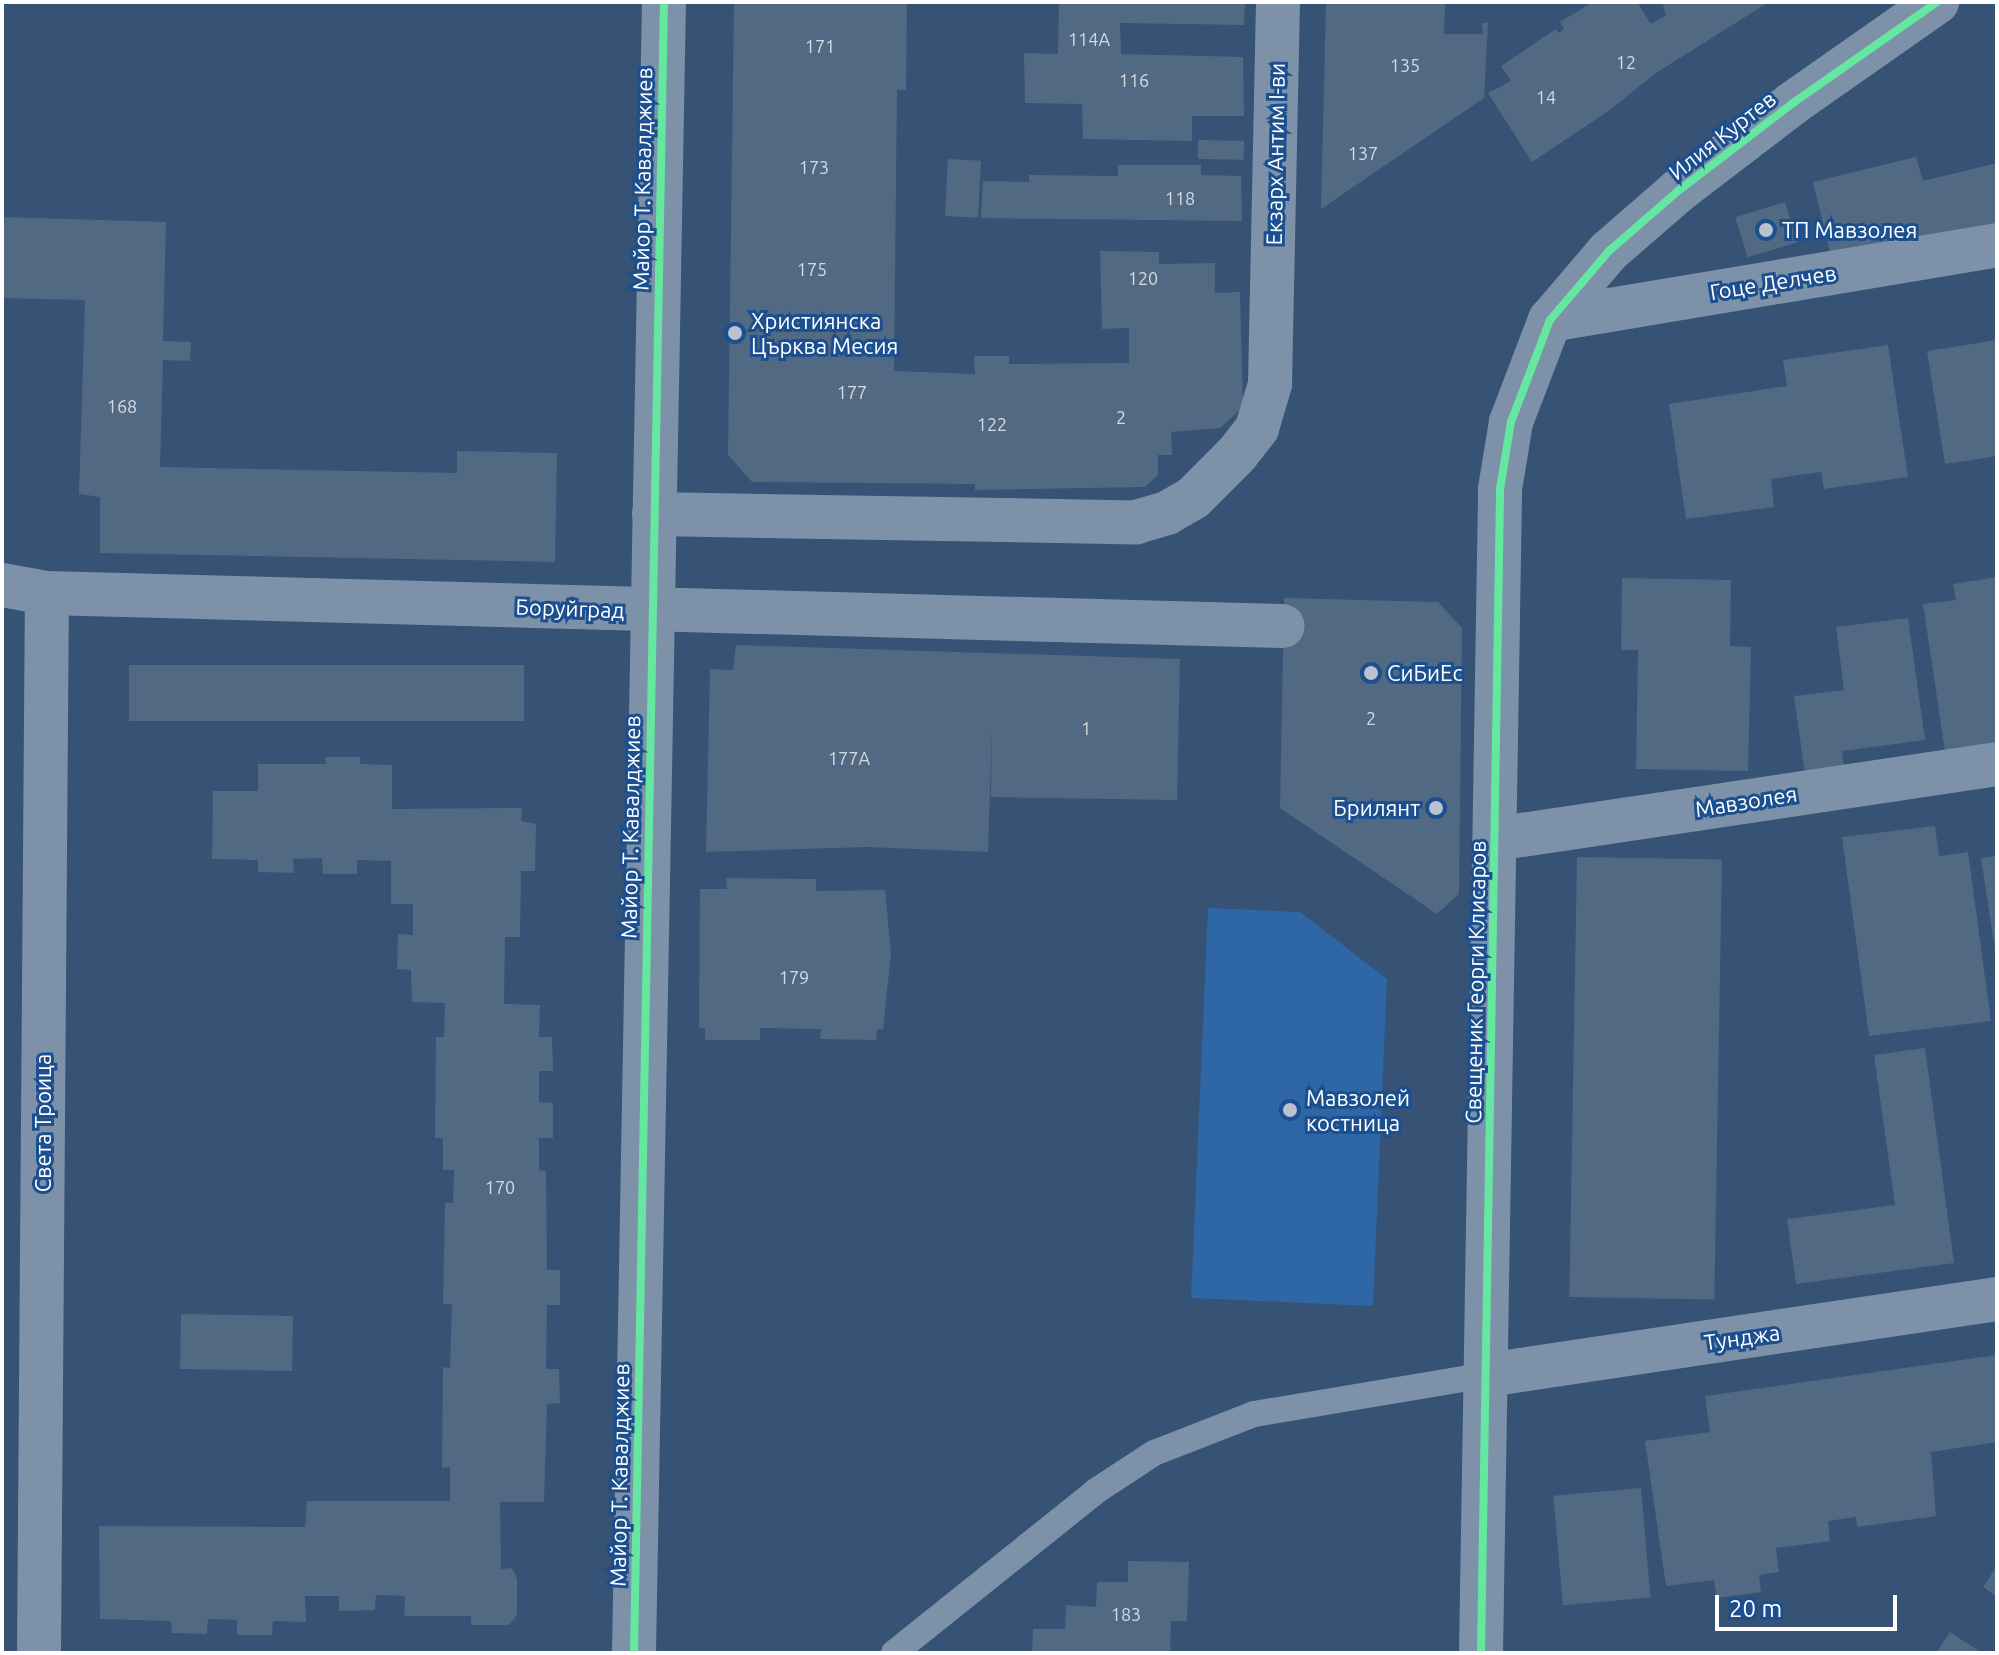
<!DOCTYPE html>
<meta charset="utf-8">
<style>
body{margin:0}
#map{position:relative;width:1999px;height:1655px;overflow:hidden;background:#365274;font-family:Ubuntu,sans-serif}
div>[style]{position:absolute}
.green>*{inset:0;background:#2f66a5}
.building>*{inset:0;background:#526984;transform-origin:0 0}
.service>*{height:26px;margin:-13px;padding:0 13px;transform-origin:13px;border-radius:13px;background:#7d92a8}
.minor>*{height:44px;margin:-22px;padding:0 22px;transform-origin:22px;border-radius:22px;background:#7d92a8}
.tertiary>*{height:44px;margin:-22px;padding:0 22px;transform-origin:22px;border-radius:22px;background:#7d92a8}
.cycleway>*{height:8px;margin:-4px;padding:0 4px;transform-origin:4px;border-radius:4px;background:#66e7a1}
.dots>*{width:22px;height:22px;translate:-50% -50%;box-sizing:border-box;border:4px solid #1b4f8f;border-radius:50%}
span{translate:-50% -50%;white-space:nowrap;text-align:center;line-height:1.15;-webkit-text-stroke:6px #1b4f8f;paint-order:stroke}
.number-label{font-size:18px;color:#d4dae0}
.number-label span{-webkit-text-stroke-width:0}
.street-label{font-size:22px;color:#fff}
.poi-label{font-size:22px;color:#fff}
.left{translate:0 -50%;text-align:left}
.right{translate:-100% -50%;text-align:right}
.frame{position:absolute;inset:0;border:4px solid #fff;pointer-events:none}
.scale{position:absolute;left:1715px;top:1595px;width:182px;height:36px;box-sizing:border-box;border:4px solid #fff;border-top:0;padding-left:10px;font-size:24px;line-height:28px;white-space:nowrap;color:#fff;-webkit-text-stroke:6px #1b4f8f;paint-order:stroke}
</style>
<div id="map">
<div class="green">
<div style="clip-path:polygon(1208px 908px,1300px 912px,1387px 979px,1373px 1306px,1191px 1298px)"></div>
</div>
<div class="building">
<div style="clip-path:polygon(734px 2px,907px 2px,906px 90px,897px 90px,894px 371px,975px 374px,974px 356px,1009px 356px,1009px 364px,1129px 363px,1129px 328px,1102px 329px,1100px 251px,1159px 252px,1159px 264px,1215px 263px,1215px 293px,1240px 292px,1243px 407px,1220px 428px,1171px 432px,1172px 455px,1158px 455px,1158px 475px,1145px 487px,975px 490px,975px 484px,752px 482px,728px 455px)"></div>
<div style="clip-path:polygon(1059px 2px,1245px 2px,1244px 25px,1120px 23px,1121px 54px,1243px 57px,1244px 116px,1192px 116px,1192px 141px,1083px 139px,1082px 104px,1025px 103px,1024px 53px,1058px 54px)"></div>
<div style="clip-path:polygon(1326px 2px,1445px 2px,1444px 34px,1483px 34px,1482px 23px,1488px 23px,1484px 98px,1321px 209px)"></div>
<div style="clip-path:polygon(1593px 2px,1637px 2px,1651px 24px,1666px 15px,1663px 5px,1668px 2px,1769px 2px,1656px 73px,1610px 110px,1532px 162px,1488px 93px,1511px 81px,1501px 66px,1556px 29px,1559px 33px,1564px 29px,1560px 22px)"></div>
<div style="left:1198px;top:140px;width:46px;height:19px;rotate:1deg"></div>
<div style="clip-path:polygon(1916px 157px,1923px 181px,1997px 163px,1997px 229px,1834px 269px,1813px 182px)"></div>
<div style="left:948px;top:159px;width:33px;height:57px;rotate:3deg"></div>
<div style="clip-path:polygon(1118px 165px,1201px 165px,1201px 175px,1241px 176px,1242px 221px,981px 218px,983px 181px,1029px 182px,1029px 175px,1118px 176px)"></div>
<div style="left:1785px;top:202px;width:42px;height:52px;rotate:73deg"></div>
<div style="clip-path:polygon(2px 217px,166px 222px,163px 341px,191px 342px,190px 361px,163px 360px,160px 467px,457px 473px,457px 451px,557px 453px,555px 562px,100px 553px,100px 497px,79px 494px,85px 300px,2px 298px)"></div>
<div style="clip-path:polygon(1997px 340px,1997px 456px,1945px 464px,1927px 351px)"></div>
<div style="clip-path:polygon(1888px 345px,1908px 477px,1824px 489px,1821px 472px,1771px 479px,1774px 507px,1686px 519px,1669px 404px,1787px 386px,1783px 360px)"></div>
<div style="clip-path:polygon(1997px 577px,1997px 744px,1945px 751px,1923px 604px,1956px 600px,1953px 584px)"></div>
<div style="clip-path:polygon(1622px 578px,1731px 580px,1730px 646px,1751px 647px,1748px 771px,1636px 769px,1638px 650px,1621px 650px)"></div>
<div style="clip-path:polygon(1284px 598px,1438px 602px,1462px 628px,1459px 894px,1437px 914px,1280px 808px)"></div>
<div style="clip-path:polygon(1908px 618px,1925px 740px,1842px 751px,1846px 784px,1807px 789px,1794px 696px,1844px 690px,1836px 627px)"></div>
<div style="clip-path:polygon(736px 645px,1180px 659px,1177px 800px,991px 797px,992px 725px,988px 852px,867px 847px,706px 852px,710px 669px,733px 670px)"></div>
<div style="left:129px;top:665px;width:395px;height:56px"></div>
<div style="clip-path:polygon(325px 757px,360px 757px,360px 764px,392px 765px,392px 809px,522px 808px,521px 821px,536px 824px,535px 871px,521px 871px,520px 937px,505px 937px,504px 1004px,540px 1005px,539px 1037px,552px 1037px,553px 1071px,539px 1071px,539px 1102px,553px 1103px,553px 1138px,539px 1138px,539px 1170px,546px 1171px,547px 1270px,560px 1270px,560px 1305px,547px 1305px,546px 1369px,559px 1369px,560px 1403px,547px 1404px,544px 1502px,500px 1502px,501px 1569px,512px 1568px,517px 1579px,517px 1615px,509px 1625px,471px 1625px,471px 1616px,404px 1616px,405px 1596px,376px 1595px,375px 1610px,339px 1611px,339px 1596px,305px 1596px,306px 1622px,273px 1621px,272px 1635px,237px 1635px,237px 1620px,208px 1619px,207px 1634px,172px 1633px,171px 1621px,100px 1619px,99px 1526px,305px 1527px,307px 1501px,450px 1501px,450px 1467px,442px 1468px,443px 1367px,450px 1368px,452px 1304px,443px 1304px,445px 1203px,453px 1203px,454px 1170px,443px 1170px,443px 1138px,435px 1138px,436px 1037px,444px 1037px,445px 1003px,412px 1002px,411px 970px,397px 969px,398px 934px,413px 935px,413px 904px,391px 904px,391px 861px,357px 860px,357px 874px,323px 874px,322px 858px,293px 859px,294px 873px,258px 872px,258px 860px,212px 859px,213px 791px,258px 791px,258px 764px,326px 764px)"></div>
<div style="clip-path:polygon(1935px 826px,1939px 856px,1968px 852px,1991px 1021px,1869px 1036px,1842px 837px)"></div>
<div style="clip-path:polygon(1997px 856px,1997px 950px,1995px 950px,1981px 858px)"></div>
<div style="left:1577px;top:857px;width:145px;height:440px;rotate:1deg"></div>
<div style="clip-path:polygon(726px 878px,816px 879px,816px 891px,885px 890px,891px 954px,883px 1029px,877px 1029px,876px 1040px,820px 1039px,821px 1029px,760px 1028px,760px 1040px,705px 1040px,705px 1028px,699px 1028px,700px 889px,727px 889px)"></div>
<div style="clip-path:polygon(1925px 1048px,1954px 1263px,1796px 1284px,1787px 1219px,1895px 1205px,1874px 1055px)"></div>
<div style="left:181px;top:1314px;width:112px;height:55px;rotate:1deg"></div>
<div style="clip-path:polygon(1997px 1355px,1997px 1442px,1931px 1452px,1936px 1516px,1857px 1527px,1856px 1517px,1828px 1521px,1830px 1541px,1776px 1548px,1779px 1572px,1759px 1575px,1761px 1592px,1717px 1598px,1714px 1580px,1666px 1586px,1645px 1441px,1710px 1432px,1705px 1396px)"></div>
<div style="left:1641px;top:1488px;width:110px;height:88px;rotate:85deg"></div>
<div style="clip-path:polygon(1128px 1561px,1189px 1562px,1187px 1621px,1171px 1621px,1170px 1653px,1032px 1653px,1033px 1629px,1065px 1629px,1066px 1605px,1096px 1607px,1097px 1582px,1128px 1582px)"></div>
<div style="clip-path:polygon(1997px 1566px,1997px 1597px,1983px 1587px)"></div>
<div style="clip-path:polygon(1950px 1632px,1982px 1653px,1936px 1653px)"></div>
</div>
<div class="service">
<div style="left:894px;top:1653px;width:259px;rotate:-38.7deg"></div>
<div style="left:1096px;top:1491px;width:69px;rotate:-33.2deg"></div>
<div style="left:1154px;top:1453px;width:107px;rotate:-21.3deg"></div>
<div style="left:1254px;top:1414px;width:236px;rotate:-9.5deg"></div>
</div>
<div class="minor">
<div style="left:1550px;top:320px;width:453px;rotate:-9.5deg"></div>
<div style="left:654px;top:514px;width:482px;rotate:1deg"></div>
<div style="left:1136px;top:522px;width:32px;rotate:-16deg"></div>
<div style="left:1167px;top:513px;width:30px;rotate:-30deg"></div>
<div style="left:1193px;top:498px;width:62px;rotate:-45deg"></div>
<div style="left:1237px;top:454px;width:33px;rotate:-52deg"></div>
<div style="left:1257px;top:428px;width:46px;rotate:-73.5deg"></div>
<div style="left:1270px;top:384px;width:382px;rotate:-88.8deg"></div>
<div style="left:2px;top:585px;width:46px;rotate:10.1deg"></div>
<div style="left:47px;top:593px;width:1236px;rotate:1.53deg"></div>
<div style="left:1495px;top:839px;width:508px;rotate:-8.5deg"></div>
<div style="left:1487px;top:1375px;width:516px;rotate:-8.48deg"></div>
<div style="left:39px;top:1653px;width:1060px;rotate:-89.57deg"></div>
<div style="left:634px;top:1653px;width:1651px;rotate:-88.96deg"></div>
</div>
<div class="tertiary">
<div style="left:1481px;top:1653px;width:1164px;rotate:-89.06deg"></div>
<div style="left:1500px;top:489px;width:68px;rotate:-80.7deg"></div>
<div style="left:1511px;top:422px;width:109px;rotate:-69.1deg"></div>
<div style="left:1550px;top:320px;width:91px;rotate:-49.5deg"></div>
<div style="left:1609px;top:251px;width:91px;rotate:-41deg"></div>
<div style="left:1678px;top:191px;width:145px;rotate:-37.4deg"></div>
<div style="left:1793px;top:103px;width:176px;rotate:-35deg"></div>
</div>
<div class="cycleway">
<div style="left:634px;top:1653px;width:1651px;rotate:-88.96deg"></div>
<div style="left:1481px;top:1653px;width:1164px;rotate:-89.06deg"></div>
<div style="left:1500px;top:489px;width:68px;rotate:-80.7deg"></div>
<div style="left:1511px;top:422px;width:109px;rotate:-69.1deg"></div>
<div style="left:1550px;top:320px;width:91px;rotate:-49.5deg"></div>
<div style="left:1609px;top:251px;width:91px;rotate:-41deg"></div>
<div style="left:1678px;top:191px;width:145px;rotate:-37.4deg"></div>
<div style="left:1793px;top:103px;width:176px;rotate:-35deg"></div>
</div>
<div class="dots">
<div style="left:1766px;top:230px;background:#b9c2ce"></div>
<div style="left:735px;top:333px;background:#b9c2ce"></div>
<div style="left:1371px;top:673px;background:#b9c2ce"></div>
<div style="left:1436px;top:808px;background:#b9c2ce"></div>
<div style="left:1290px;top:1110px;background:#b9c2ce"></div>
</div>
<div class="number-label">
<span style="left:1089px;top:39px">114A</span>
<span style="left:820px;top:46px">171</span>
<span style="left:1626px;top:62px">12</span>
<span style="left:1405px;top:65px">135</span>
<span style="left:1134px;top:80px">116</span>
<span style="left:1546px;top:97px">14</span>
<span style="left:1363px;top:153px">137</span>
<span style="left:814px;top:167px">173</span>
<span style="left:1180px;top:198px">118</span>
<span style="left:812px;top:269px">175</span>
<span style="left:1143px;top:278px">120</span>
<span style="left:852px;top:392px">177</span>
<span style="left:122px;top:406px">168</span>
<span style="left:1121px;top:417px">2</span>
<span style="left:992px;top:424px">122</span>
<span style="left:1371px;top:718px">2</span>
<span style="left:1086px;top:728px">1</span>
<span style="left:849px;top:758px">177A</span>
<span style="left:794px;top:977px">179</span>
<span style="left:500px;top:1187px">170</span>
<span style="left:1126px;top:1614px">183</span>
</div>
<div class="street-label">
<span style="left:1722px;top:135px;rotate:-38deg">Илия Куртев</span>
<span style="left:1275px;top:154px;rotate:-89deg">Екзарх Антим I-ви</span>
<span style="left:642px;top:179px;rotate:-89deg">Майор Т. Кавалджиев</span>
<span style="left:1773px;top:282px;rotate:-9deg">Гоце Делчев</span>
<span style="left:570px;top:608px;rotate:2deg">Боруйград</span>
<span style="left:1746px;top:801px;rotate:-9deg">Мавзолея</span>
<span style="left:630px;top:827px;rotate:-89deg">Майор Т. Кавалджиев</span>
<span style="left:1475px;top:982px;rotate:-89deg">Свещеник Георги Клисаров</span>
<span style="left:43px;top:1123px;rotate:-90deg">Света Троица</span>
<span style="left:1742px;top:1337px;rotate:-8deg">Тунджа</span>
<span style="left:619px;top:1475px;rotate:-89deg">Майор Т. Кавалджиев</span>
</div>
<div class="poi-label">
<span class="left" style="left:1782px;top:230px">ТП Мавзолея</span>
<span class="left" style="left:751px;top:333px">Християнска<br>Църква Месия</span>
<span class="left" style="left:1387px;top:673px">СиБиЕс</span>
<span class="right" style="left:1420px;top:808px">Брилянт</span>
<span class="left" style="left:1306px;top:1110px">Мавзолей<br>костница</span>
</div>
<div class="frame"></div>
<div class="scale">20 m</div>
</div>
